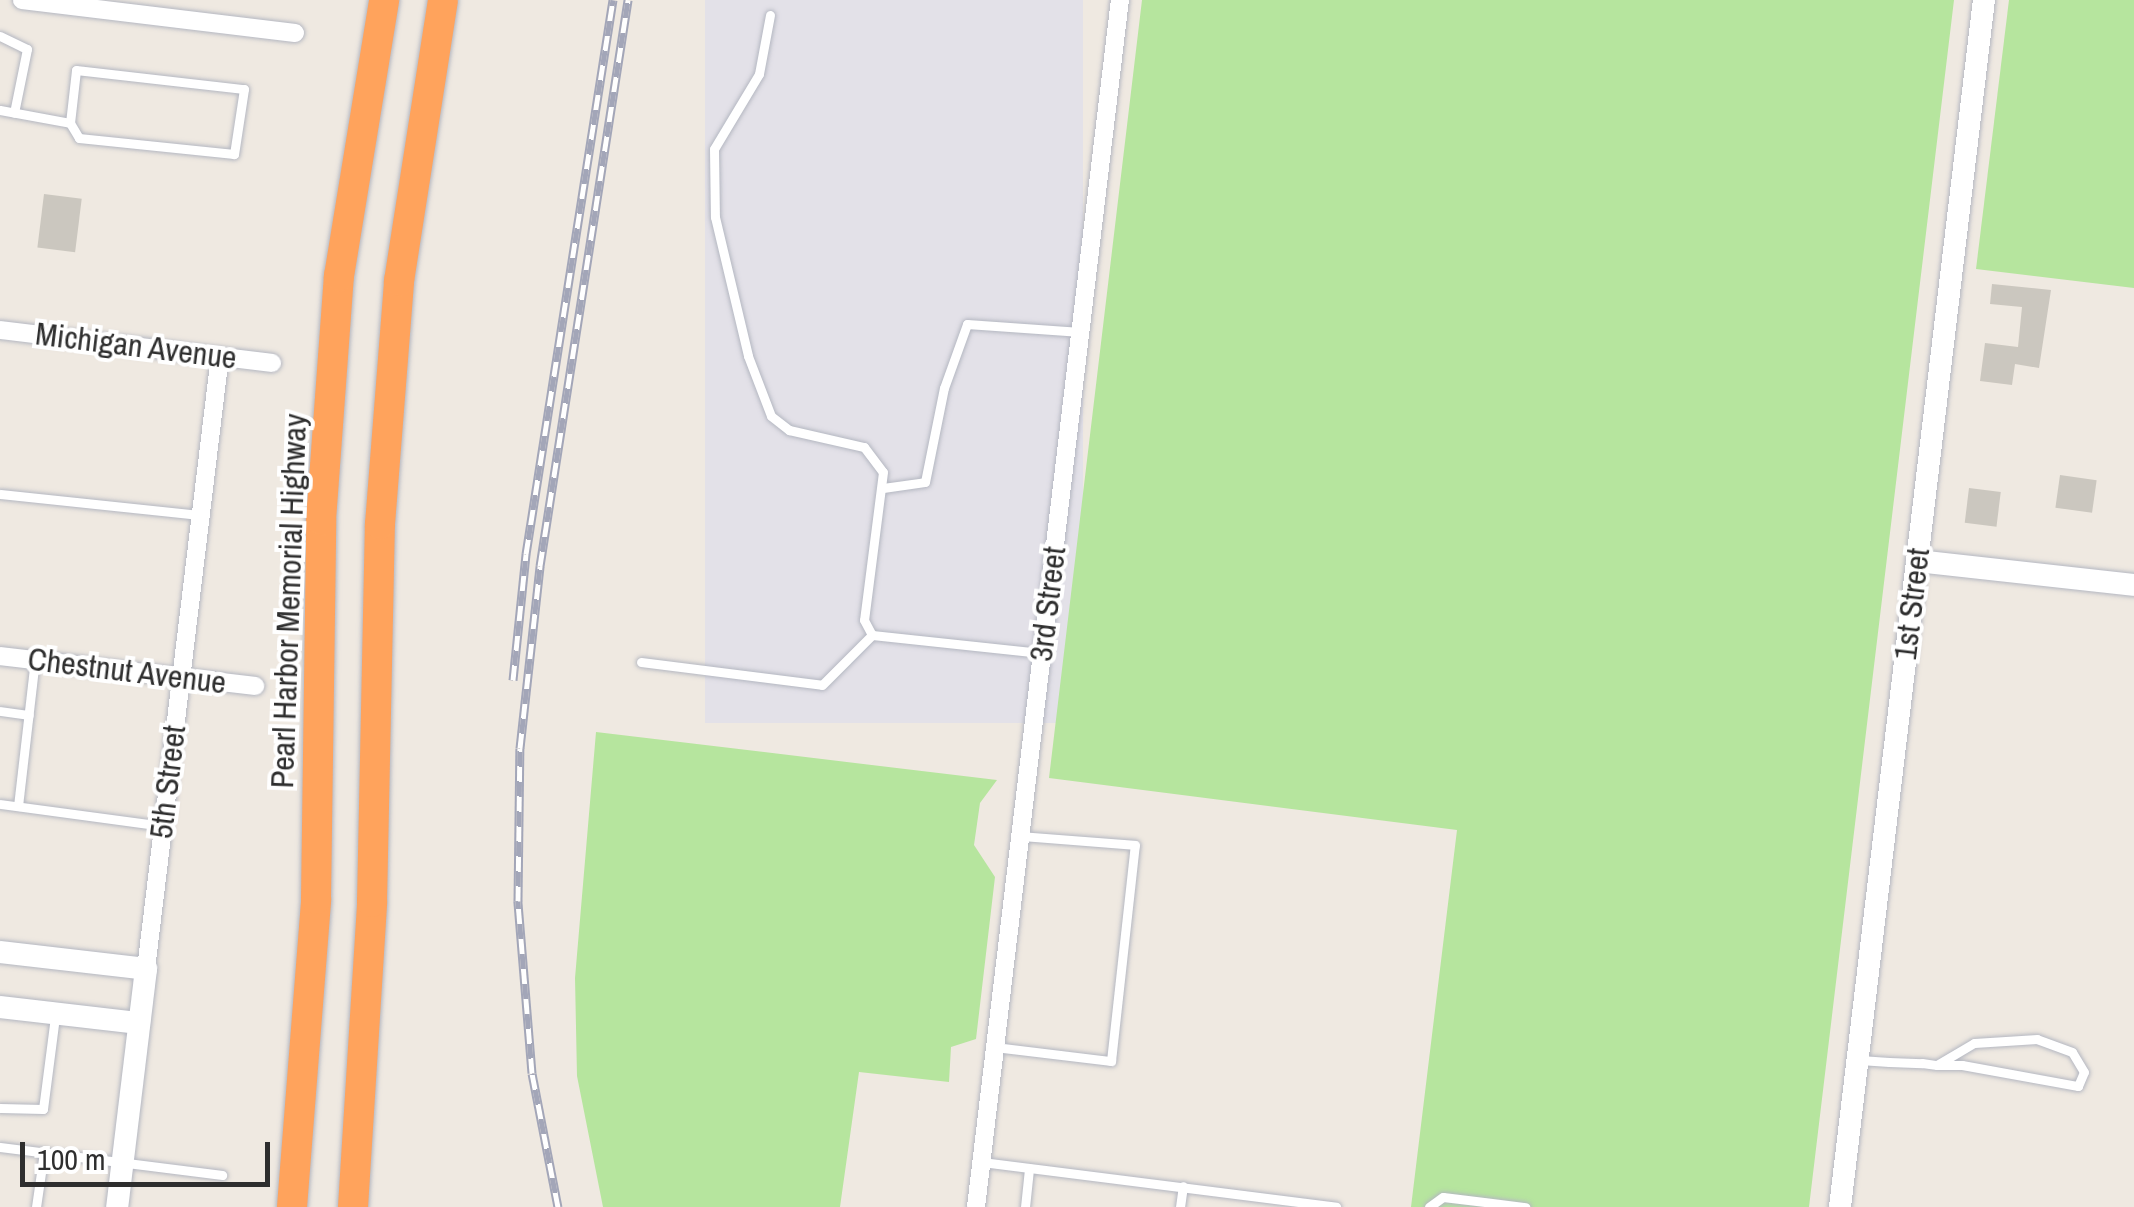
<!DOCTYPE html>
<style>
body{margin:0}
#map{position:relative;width:2134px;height:1207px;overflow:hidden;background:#efe9e1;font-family:"Archivo Narrow",sans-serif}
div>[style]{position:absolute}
.industrial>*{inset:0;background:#e3e1e8;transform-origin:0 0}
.green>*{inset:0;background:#b6e59e}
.building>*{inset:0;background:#cbc7bf;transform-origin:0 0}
.roads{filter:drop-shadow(0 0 2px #b4b7c1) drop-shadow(0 0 2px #b4b7c1)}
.lane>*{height:9px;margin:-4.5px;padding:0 4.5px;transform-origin:4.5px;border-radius:4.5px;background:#fff}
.street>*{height:18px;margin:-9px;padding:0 9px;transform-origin:9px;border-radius:9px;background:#fff}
.secondary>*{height:22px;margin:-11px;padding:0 11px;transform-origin:11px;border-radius:11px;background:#fff}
.highway>*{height:30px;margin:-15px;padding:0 15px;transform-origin:15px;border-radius:15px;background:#ffa35c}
.rail>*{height:9px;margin-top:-4.5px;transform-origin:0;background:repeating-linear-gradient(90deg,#fff 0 15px,#a3a6b8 0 30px);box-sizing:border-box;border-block:2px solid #a3a6b8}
span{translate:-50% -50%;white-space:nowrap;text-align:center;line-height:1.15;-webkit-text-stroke:8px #fff;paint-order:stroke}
.street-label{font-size:32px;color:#2e2e2e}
.scale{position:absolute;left:20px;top:1142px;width:250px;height:45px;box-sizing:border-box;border:5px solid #2e2e2e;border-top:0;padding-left:12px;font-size:30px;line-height:35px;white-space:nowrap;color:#2e2e2e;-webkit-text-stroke:8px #fff;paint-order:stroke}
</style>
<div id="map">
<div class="industrial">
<div style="left:705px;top:0;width:378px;height:723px"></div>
</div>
<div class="green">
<div style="clip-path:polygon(1142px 0,1954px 0,1809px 1207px,1411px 1207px,1457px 830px,1049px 778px)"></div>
<div style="clip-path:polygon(2009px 0,2134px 0,2134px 288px,1976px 269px)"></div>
<div style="clip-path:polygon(596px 732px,997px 780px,980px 803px,974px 845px,995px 877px,976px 1039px,951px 1047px,949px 1082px,859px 1072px,840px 1207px,603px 1207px,577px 1076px,575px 978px)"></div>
</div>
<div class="building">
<div style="left:44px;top:194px;width:38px;height:54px;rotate:7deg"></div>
<div style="clip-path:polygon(1992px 284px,2051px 290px,2039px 368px,2015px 364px,2012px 385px,1980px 381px,1985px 343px,2018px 347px,2022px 307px,1990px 304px)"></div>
<div style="left:2060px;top:475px;width:37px;height:33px;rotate:8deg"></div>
<div style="left:1969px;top:488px;width:32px;height:35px;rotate:7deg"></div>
</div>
<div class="roads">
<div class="lane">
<div style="left:770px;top:15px;width:60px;rotate:100.6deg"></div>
<div style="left:759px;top:74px;width:87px;rotate:121deg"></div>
<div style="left:714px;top:149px;width:68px;rotate:89.2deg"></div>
<div style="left:715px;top:217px;width:143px;rotate:76.6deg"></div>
<div style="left:748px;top:356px;width:64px;rotate:69deg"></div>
<div style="left:771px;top:416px;width:23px;rotate:38deg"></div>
<div style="left:789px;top:430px;width:77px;rotate:12.8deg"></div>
<div style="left:864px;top:447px;width:31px;rotate:53deg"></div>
<div style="left:883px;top:472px;width:149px;rotate:97.3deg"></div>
<div style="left:864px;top:620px;width:17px;rotate:62deg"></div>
<div style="left:872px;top:635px;width:170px;rotate:6.1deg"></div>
<div style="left:0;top:36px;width:30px;rotate:26deg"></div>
<div style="left:27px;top:49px;width:65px;rotate:101.5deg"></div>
<div style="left:76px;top:70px;width:169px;rotate:6.5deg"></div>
<div style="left:244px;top:89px;width:66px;rotate:98.7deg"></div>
<div style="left:234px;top:154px;width:156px;rotate:-174.1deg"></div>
<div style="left:79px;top:138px;width:17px;rotate:-121deg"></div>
<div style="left:70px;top:123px;width:53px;rotate:-83.5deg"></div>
<div style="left:0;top:110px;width:71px;rotate:10.5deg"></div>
<div style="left:883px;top:488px;width:42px;rotate:-8.1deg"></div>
<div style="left:925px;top:482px;width:96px;rotate:-78.6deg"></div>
<div style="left:944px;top:388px;width:68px;rotate:-70.2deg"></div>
<div style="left:967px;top:324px;width:114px;rotate:4deg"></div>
<div style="left:0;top:494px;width:201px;rotate:6deg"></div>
<div style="left:641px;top:662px;width:182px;rotate:7.2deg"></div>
<div style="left:822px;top:685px;width:71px;rotate:-45deg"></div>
<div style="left:0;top:711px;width:29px;rotate:8deg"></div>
<div style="left:0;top:804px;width:164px;rotate:7.7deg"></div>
<div style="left:18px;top:806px;width:147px;rotate:-83.4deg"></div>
<div style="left:995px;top:1047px;width:117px;rotate:6.9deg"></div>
<div style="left:1111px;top:1061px;width:217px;rotate:-83.7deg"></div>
<div style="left:1135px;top:845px;width:115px;rotate:-175.5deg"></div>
<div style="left:1860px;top:1060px;width:29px;rotate:4deg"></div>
<div style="left:1889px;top:1062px;width:33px;rotate:2deg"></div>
<div style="left:1922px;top:1063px;width:15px;rotate:8deg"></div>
<div style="left:1937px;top:1065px;width:25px"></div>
<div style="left:1962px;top:1065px;width:118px;rotate:10.3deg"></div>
<div style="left:2078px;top:1086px;width:15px;rotate:-67deg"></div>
<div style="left:2084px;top:1072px;width:23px;rotate:-121deg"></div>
<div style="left:2072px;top:1052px;width:37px;rotate:-160deg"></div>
<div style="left:2037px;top:1039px;width:63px;rotate:176.4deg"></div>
<div style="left:1974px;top:1043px;width:43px;rotate:149.3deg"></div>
<div style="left:0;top:1108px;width:43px;rotate:1.3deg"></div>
<div style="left:43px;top:1109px;width:94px;rotate:-82.6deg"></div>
<div style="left:0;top:1147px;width:224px;rotate:7.2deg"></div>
<div style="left:982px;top:1162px;width:357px;rotate:7.2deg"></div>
<div style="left:36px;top:1207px;width:56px;rotate:-81.7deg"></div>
<div style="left:1025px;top:1207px;width:39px;rotate:-84deg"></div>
<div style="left:1180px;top:1207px;width:21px;rotate:-82deg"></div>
<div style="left:1429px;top:1207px;width:17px;rotate:-36deg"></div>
<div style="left:1443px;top:1197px;width:83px;rotate:7deg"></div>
</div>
<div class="street">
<div style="left:22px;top:0;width:275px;rotate:6.9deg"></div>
<div style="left:0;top:330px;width:274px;rotate:6.9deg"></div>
<div style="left:0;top:656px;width:257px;rotate:6.7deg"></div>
<div style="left:146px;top:969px;width:617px;rotate:-83.12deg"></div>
<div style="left:976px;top:1207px;width:1216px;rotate:-83.2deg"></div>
</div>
<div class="secondary">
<div style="left:1917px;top:561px;width:218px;rotate:6.3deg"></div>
<div style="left:0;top:952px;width:147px;rotate:6.6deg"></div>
<div style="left:146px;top:969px;width:240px;rotate:96.9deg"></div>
<div style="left:0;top:1007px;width:140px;rotate:6.6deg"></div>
<div style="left:1840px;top:1207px;width:1216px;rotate:-83.2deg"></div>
</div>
<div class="highway">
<div style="left:292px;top:1207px;width:309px;rotate:-85.5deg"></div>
<div style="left:316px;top:899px;width:379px;rotate:-89.2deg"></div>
<div style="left:321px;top:520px;width:245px;rotate:-85.8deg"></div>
<div style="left:339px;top:276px;width:280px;rotate:-80.7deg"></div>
<div style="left:353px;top:1207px;width:306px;rotate:-86.4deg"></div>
<div style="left:372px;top:902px;width:378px;rotate:-88.8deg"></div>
<div style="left:380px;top:524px;width:244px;rotate:-85.5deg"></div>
<div style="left:399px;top:281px;width:284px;rotate:-81.1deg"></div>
</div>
</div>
<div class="rail">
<div style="left:513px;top:680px;width:127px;rotate:-84.1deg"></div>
<div style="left:526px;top:554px;width:561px;rotate:-81.08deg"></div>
<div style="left:558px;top:1207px;width:136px;rotate:-101deg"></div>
<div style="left:532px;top:1073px;width:173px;rotate:-94.7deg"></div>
<div style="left:518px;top:901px;width:153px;rotate:-89.3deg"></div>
<div style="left:520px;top:748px;width:183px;rotate:-83.7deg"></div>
<div style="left:540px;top:566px;width:573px;rotate:-81.16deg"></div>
</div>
<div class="street-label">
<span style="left:136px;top:346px;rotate:7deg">Michigan Avenue</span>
<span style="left:289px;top:601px;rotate:-88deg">Pearl Harbor Memorial Highway</span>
<span style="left:1048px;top:604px;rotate:-83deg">3rd Street</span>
<span style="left:1912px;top:604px;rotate:-83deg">1st Street</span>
<span style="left:127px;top:671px;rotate:7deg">Chestnut Avenue</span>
<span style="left:168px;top:782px;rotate:-83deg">5th Street</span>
</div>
<div class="scale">100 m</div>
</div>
